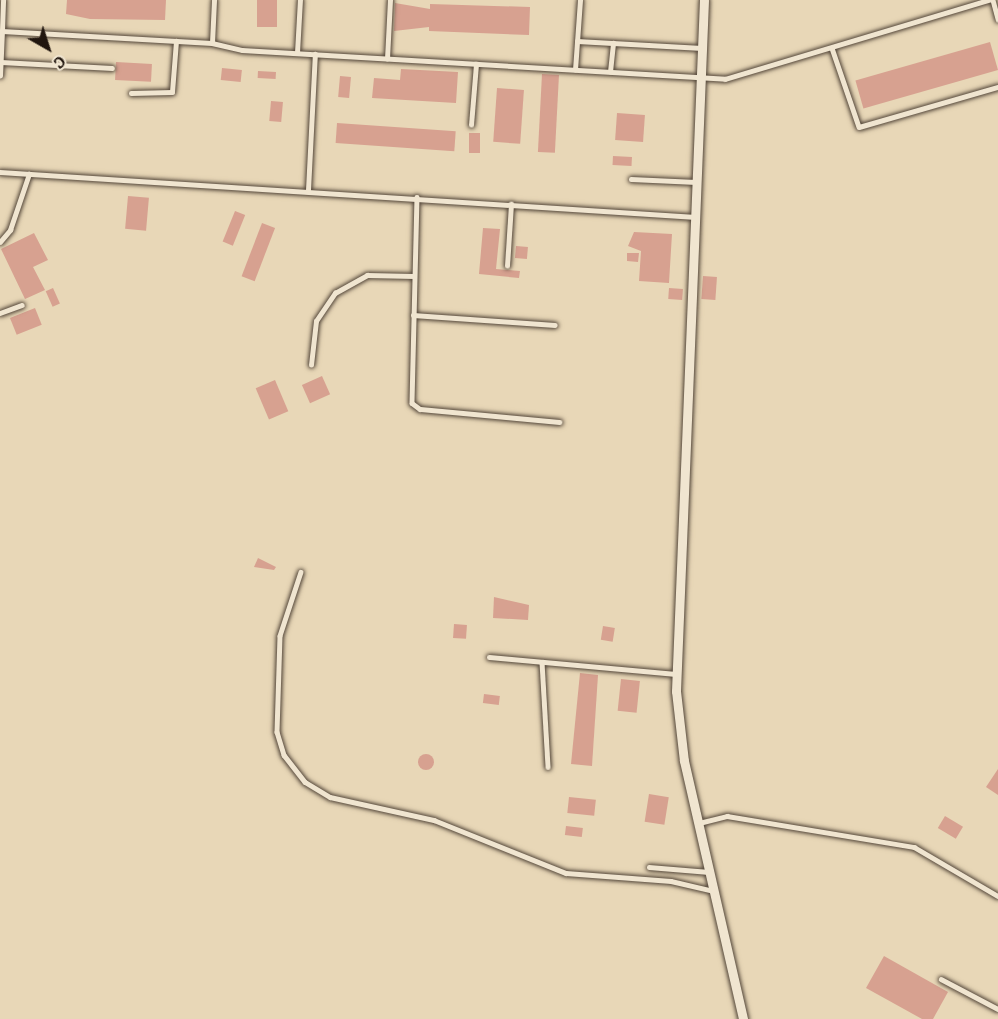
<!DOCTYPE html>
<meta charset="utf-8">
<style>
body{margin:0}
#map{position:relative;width:998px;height:1019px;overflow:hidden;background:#e8d7b7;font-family:Alegreya,serif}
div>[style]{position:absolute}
.building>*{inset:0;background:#d7a190;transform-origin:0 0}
.round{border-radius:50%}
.roads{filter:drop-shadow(0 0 2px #534639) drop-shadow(0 0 2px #534639)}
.lane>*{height:4.5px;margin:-2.25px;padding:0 2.25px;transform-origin:2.25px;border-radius:2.25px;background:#f0e5d0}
.street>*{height:9px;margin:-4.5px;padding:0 4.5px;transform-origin:4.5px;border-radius:4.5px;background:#f0e5d0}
span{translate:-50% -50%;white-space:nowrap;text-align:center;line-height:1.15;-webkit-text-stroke:6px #f0e5d0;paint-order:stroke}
.north{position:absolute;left:18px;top:18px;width:60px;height:60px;-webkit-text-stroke:4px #f0e5d0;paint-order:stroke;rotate:141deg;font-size:16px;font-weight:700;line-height:24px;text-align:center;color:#21160f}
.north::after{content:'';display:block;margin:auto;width:21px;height:27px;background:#21160f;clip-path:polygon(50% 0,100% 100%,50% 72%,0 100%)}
</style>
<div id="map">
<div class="building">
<div style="clip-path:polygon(67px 0,166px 0,165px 20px,90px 19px,66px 14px)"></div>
<div style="left:257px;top:0;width:20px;height:27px"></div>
<div style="clip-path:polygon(395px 3px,430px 9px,430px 4px,530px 7px,529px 35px,429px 31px,429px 27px,394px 31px)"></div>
<div style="left:990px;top:42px;width:29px;height:140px;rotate:74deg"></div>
<div style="left:116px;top:62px;width:36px;height:18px;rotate:3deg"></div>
<div style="left:222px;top:68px;width:20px;height:12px;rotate:6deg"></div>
<div style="clip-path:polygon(401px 69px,458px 72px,456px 103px,372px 98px,374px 78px,400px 80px)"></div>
<div style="left:258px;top:71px;width:18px;height:7px;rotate:3deg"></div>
<div style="left:542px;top:74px;width:17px;height:78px;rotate:3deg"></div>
<div style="left:340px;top:76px;width:11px;height:21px;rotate:5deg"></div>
<div style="left:497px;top:88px;width:27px;height:54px;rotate:4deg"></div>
<div style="left:271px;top:101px;width:12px;height:20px;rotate:5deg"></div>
<div style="left:617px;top:113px;width:28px;height:27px;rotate:4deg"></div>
<div style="left:337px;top:123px;width:119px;height:20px;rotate:4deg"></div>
<div style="left:469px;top:133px;width:11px;height:20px"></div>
<div style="left:613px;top:156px;width:19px;height:9px;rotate:3deg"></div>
<div style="left:128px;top:196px;width:21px;height:33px;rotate:5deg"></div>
<div style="left:235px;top:211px;width:11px;height:33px;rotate:22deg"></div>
<div style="left:262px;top:223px;width:14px;height:57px;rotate:21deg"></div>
<div style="clip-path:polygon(483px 228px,500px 229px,496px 269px,520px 271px,519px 278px,479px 274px)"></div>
<div style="clip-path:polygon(634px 232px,672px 234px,669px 283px,639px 281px,641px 251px,628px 246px)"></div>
<div style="clip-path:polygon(34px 233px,48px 260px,33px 267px,45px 290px,25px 299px,1px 249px)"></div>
<div style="left:516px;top:246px;width:12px;height:12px;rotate:5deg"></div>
<div style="clip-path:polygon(627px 253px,639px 253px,638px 262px,627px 261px)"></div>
<div style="left:703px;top:276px;width:14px;height:23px;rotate:4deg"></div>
<div style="left:53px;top:288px;width:17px;height:8px;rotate:66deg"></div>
<div style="left:669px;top:288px;width:14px;height:11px;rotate:4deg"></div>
<div style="left:35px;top:308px;width:18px;height:27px;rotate:68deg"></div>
<div style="left:322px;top:376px;width:20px;height:22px;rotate:66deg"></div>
<div style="left:275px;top:380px;width:34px;height:21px;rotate:67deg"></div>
<div style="clip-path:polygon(258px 558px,276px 567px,274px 570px,254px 567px)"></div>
<div style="clip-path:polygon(494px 597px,529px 605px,528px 620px,493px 618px)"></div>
<div style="left:454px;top:624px;width:13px;height:14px;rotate:4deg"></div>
<div style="left:603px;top:626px;width:12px;height:14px;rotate:9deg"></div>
<div style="clip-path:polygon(580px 673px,598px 675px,592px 766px,571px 764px)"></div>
<div style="left:621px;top:679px;width:19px;height:32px;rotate:6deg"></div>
<div style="left:484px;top:694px;width:16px;height:9px;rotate:7deg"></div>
<div class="round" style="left:418px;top:754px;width:16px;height:16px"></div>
<div style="clip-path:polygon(998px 769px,998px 795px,986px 787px)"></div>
<div style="left:649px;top:794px;width:20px;height:28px;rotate:9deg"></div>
<div style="left:569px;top:797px;width:27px;height:16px;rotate:6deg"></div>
<div style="left:945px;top:816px;width:21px;height:14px;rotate:31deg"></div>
<div style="left:566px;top:826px;width:17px;height:9px;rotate:7deg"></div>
<div style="clip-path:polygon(884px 956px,948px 992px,933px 1019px,922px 1019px,866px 988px)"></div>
</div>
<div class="roads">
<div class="lane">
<div style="left:993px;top:0;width:20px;rotate:75deg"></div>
<div style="left:2px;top:31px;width:31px;rotate:-88deg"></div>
<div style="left:577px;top:41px;width:125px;rotate:3.2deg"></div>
<div style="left:212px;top:43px;width:31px;rotate:13deg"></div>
<div style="left:242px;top:50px;width:484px;rotate:3.4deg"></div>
<div style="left:725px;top:79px;width:276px;rotate:-16.7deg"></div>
<div style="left:832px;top:48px;width:83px;rotate:71.1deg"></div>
<div style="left:859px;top:127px;width:145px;rotate:-16.1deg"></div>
<div style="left:297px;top:53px;width:53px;rotate:-86.8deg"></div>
<div style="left:387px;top:59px;width:59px;rotate:-87.1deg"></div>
<div style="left:1px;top:62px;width:111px;rotate:3.1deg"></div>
<div style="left:575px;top:70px;width:70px;rotate:-85.9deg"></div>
<div style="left:610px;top:72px;width:29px;rotate:-84deg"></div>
<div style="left:0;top:76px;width:45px;rotate:-87.5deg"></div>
<div style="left:2px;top:31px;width:210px;rotate:3.3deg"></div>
<div style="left:212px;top:43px;width:43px;rotate:-87.3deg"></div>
<div style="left:131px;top:93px;width:41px;rotate:-1.4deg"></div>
<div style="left:172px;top:92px;width:51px;rotate:-85.5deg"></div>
<div style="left:471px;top:125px;width:61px;rotate:-85.3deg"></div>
<div style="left:0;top:172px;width:697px;rotate:3.7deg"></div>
<div style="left:631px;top:179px;width:65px;rotate:2.6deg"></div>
<div style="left:308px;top:190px;width:136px;rotate:-87.1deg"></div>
<div style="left:417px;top:197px;width:206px;rotate:91.4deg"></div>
<div style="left:412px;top:403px;width:10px;rotate:37deg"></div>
<div style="left:420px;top:409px;width:140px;rotate:5.3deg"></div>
<div style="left:0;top:242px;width:16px;rotate:-50deg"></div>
<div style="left:10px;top:230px;width:59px;rotate:-71.3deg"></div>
<div style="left:507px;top:266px;width:62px;rotate:-86.3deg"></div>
<div style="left:0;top:313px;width:23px;rotate:-20deg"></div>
<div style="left:413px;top:315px;width:142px;rotate:4deg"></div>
<div style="left:311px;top:365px;width:44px;rotate:-83.5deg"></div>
<div style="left:316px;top:321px;width:34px;rotate:-56deg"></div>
<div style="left:335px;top:293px;width:37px;rotate:-29deg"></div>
<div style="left:367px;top:275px;width:47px;rotate:1.2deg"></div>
<div style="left:301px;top:572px;width:67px;rotate:108.2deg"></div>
<div style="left:280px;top:636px;width:96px;rotate:91.8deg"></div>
<div style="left:277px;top:732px;width:24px;rotate:73deg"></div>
<div style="left:284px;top:755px;width:34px;rotate:52deg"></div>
<div style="left:305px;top:782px;width:29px;rotate:31deg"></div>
<div style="left:330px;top:797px;width:107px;rotate:12.5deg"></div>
<div style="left:434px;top:820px;width:142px;rotate:21.9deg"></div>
<div style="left:566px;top:873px;width:105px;rotate:4.4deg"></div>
<div style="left:671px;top:881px;width:44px;rotate:13.1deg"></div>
<div style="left:489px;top:657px;width:188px;rotate:5.2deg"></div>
<div style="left:542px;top:662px;width:105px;rotate:86.7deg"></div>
<div style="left:699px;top:823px;width:29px;rotate:-14deg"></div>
<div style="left:727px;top:816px;width:190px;rotate:9.4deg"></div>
<div style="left:914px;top:847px;width:97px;rotate:30.3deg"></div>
<div style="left:649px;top:867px;width:60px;rotate:4.8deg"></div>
<div style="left:941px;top:979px;width:64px;rotate:27.8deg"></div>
</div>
<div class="street">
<div style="left:704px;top:0;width:692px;rotate:92.32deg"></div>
<div style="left:676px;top:691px;width:70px;rotate:83.5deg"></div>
<div style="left:684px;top:761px;width:265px;rotate:77.1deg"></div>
</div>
</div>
<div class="north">С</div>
</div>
